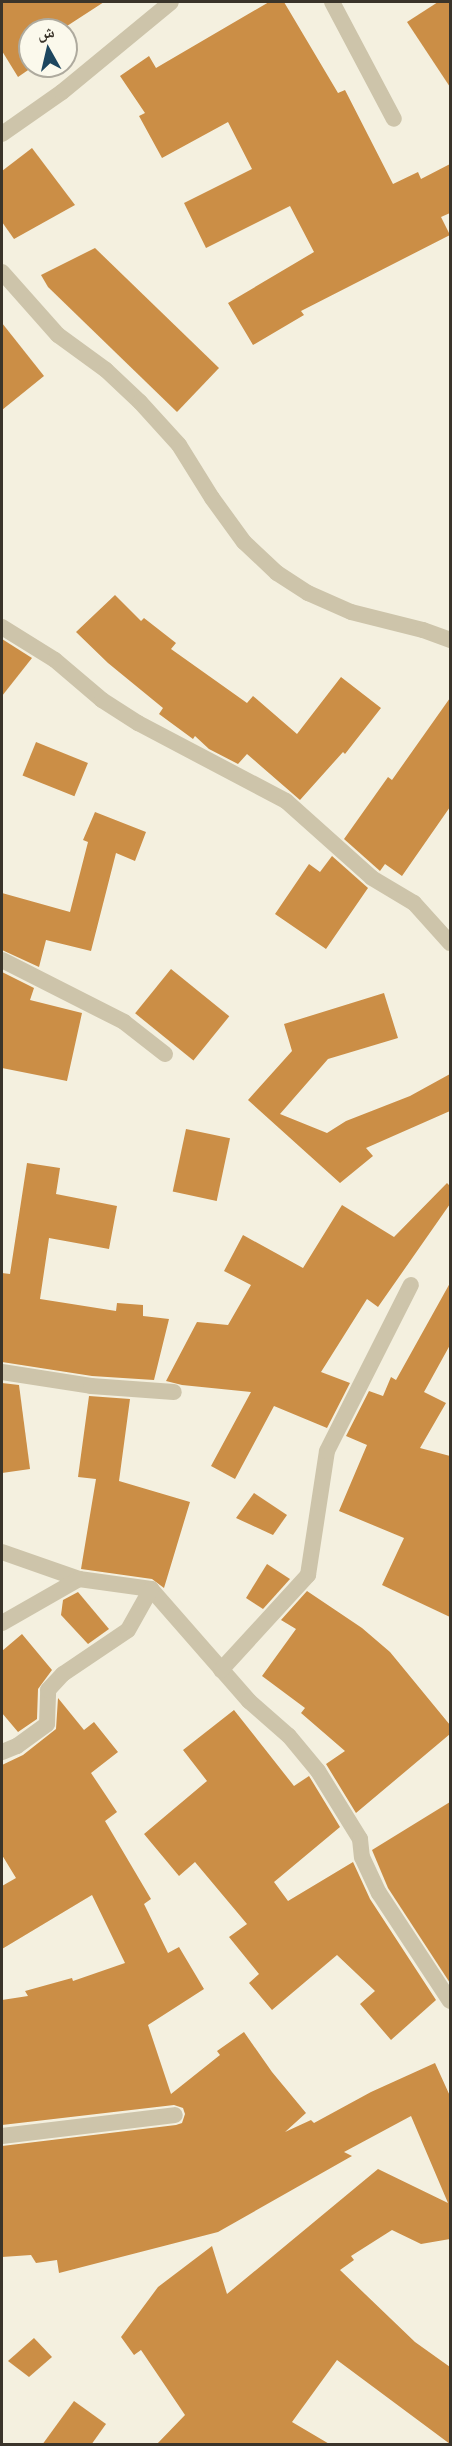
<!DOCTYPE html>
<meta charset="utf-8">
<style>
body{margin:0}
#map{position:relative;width:452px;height:2446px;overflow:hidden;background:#f4f0df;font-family:Lato,"Noto Naskh Arabic",sans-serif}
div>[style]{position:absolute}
.building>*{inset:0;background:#cb8e46;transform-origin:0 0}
.minor>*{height:16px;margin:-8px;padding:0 8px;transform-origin:8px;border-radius:8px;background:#cdc4aa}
span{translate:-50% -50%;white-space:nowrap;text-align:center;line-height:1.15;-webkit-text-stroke:5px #fbf9ec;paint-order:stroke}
.frame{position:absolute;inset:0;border:3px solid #3a342a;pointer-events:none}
.north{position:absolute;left:18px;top:18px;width:60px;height:60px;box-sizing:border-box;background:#fbf9ec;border:2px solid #aeaa9e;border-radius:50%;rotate:352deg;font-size:16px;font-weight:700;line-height:24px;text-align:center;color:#3a342a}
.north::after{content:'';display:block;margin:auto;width:21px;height:27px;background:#1d465e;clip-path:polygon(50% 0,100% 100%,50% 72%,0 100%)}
</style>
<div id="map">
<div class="building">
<div style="clip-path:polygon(2px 2px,104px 2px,67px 26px,75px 39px,66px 45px,66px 30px,30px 30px,30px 66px,34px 66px,18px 77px,2px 51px)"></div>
<div style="clip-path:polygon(269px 2px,284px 2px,338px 93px,345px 90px,393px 184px,418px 172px,421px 179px,450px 164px,450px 213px,441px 217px,450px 235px,301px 311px,304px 315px,253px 345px,228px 303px,314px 252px,290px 206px,206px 248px,184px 203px,252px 169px,228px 122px,162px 158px,139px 116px,145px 113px,120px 76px,149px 56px,156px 68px)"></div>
<div style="clip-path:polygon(438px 2px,450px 2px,450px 87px,407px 22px)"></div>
<div style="clip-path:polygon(32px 148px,75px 205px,14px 239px,2px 222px,2px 171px)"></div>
<div style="clip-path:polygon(95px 248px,219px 368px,177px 412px,48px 287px,41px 275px)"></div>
<div style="clip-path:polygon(2px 323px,44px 376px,2px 410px)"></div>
<div style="clip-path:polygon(115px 595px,141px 621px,144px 618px,176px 643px,171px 649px,247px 703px,253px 696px,297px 734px,341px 677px,381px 708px,345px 754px,343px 752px,300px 800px,247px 754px,238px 764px,209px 749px,195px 736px,193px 739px,159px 714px,163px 708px,108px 663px,76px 632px)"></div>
<div style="clip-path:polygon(2px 639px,32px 658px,2px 696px)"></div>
<div style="clip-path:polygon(450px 698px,450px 807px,402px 876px,385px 864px,380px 871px,344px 839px,388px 777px,392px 780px)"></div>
<div style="left:36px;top:742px;width:56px;height:36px;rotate:22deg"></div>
<div style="clip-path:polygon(95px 812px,146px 832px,135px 861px,116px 853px,91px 951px,46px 940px,39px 967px,2px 950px,2px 893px,70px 912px,88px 842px,83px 840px)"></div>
<div style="clip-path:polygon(332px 856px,368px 888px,326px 949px,275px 914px,309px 864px,320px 872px)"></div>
<div style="left:171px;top:969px;width:75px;height:57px;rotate:39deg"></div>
<div style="clip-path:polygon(2px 972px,34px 988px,30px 1000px,82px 1013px,67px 1081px,2px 1068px)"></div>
<div style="clip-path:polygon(384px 993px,398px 1038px,328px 1059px,280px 1114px,327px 1133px,346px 1121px,410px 1096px,450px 1074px,450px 1111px,366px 1148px,373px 1156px,340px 1183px,248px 1100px,292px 1051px,284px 1024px)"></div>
<div style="left:186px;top:1129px;width:45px;height:64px;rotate:12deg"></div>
<div style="clip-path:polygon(27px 1163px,60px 1168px,56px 1194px,117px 1206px,109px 1249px,49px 1238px,40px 1299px,116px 1311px,117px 1303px,143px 1305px,143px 1316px,169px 1319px,154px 1380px,92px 1376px,2px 1362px,2px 1273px,10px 1274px)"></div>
<div style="clip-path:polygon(447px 1183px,450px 1186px,450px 1204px,378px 1307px,367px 1299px,321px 1372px,350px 1383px,327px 1428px,274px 1406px,235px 1479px,211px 1466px,251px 1392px,182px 1385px,166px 1381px,197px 1322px,228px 1325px,251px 1285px,224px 1271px,243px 1235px,303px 1268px,342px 1205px,394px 1237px)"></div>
<div style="clip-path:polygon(450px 1283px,450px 1345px,424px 1392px,446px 1403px,420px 1448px,450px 1456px,450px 1617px,382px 1585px,404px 1538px,339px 1511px,367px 1445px,346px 1436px,369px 1391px,383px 1396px,391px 1377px,396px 1380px)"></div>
<div style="clip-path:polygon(2px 1383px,19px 1385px,30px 1469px,2px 1473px)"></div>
<div style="clip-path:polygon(89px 1396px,130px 1399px,119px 1481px,190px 1502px,164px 1588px,152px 1579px,81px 1569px,96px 1479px,78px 1477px)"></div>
<div style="clip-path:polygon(254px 1493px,287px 1515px,273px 1535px,236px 1518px)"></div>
<div style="clip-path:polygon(267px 1564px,290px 1579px,263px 1609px,246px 1598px)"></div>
<div style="clip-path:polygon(307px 1591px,362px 1628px,390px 1652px,450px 1725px,450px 1734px,356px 1813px,326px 1764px,345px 1751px,301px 1713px,305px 1708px,262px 1676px,296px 1629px,281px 1620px)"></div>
<div style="clip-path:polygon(78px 1592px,109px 1629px,88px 1644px,61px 1615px,63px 1600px)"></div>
<div style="clip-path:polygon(22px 1634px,52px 1670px,38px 1689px,37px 1719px,18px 1732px,2px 1713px,2px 1651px)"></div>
<div style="clip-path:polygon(58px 1698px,84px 1730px,94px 1722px,118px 1752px,91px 1773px,117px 1812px,105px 1821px,151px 1899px,144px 1904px,168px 1953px,179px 1947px,204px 1989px,148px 2025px,171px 2094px,220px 2055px,217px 2051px,244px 2032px,272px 2072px,306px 2113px,285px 2132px,311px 2120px,314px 2123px,371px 2092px,435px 2063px,450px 2096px,450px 2239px,421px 2244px,392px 2230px,351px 2256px,354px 2260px,340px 2270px,415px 2342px,450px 2367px,450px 2444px,337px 2360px,292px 2422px,331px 2445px,156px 2445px,185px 2415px,141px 2350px,134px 2355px,121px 2337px,158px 2287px,212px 2246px,227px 2294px,378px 2169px,448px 2203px,411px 2116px,344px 2152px,352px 2156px,218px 2232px,59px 2273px,57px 2260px,36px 2263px,31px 2255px,2px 2257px,2px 2146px,176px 2125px,182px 2123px,185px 2114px,183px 2108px,174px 2105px,2px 2125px,2px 2000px,28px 1996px,25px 1991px,72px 1978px,73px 1981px,125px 1963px,92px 1895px,2px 1949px,2px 1886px,16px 1878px,2px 1855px,2px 1765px,23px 1755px,56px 1729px)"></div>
<div style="clip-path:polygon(234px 1710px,294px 1786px,309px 1776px,340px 1827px,274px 1882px,288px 1901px,353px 1862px,370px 1899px,436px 2000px,391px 2040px,360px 2004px,375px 1991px,337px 1955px,272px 2010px,249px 1983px,259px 1974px,229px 1937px,247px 1924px,195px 1862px,179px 1876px,144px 1834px,207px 1781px,183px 1750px)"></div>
<div style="clip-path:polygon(450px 1802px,450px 1983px,388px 1888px,372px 1850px)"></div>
<div style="clip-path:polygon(34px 2338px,52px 2357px,29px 2377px,8px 2361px)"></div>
<div style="clip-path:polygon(74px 2401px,106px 2424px,91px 2445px,42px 2445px)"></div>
</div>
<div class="minor">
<div style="left:332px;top:2px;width:132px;rotate:62.1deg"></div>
<div style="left:2px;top:134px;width:73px;rotate:-35deg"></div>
<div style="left:62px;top:92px;width:141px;rotate:-39.5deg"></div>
<div style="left:2px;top:272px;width:84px;rotate:48.4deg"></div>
<div style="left:58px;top:335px;width:59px;rotate:36.1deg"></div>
<div style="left:106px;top:370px;width:47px;rotate:43.3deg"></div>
<div style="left:140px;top:402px;width:58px;rotate:47.8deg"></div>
<div style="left:179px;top:445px;width:62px;rotate:58.1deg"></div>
<div style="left:212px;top:498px;width:54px;rotate:54deg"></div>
<div style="left:244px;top:542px;width:45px;rotate:43.2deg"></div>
<div style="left:277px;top:573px;width:37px;rotate:33deg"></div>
<div style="left:308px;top:593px;width:47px;rotate:23.8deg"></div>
<div style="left:351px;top:612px;width:74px;rotate:14deg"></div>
<div style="left:423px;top:630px;width:29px;rotate:20deg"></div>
<div style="left:2px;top:627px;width:62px;rotate:31.9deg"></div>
<div style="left:55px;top:660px;width:62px;rotate:40.4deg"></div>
<div style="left:102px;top:700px;width:43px;rotate:32.6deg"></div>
<div style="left:138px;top:723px;width:167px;rotate:27.8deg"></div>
<div style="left:286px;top:801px;width:115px;rotate:41.8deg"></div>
<div style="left:372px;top:878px;width:49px;rotate:30.8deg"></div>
<div style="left:414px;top:903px;width:54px;rotate:48deg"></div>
<div style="left:2px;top:960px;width:137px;rotate:26.9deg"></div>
<div style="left:124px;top:1022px;width:52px;rotate:38deg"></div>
<div style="left:2px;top:1372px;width:90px;rotate:8.9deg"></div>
<div style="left:91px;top:1386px;width:83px;rotate:4.1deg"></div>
<div style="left:2px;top:1552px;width:82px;rotate:19.3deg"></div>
<div style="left:79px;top:1579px;width:73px;rotate:7.9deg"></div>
<div style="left:151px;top:1589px;width:149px;rotate:48.8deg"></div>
<div style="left:249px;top:1701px;width:53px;rotate:41.2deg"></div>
<div style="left:289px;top:1736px;width:45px;rotate:50.4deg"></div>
<div style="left:318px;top:1771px;width:80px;rotate:58.3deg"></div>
<div style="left:360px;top:1839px;width:18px;rotate:84deg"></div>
<div style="left:362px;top:1857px;width:40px;rotate:65deg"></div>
<div style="left:379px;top:1893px;width:129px;rotate:56.7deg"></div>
<div style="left:2px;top:1623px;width:89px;rotate:-29.7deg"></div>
<div style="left:221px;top:1670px;width:129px;rotate:-47.5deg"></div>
<div style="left:308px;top:1575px;width:125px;rotate:-81.3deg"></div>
<div style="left:327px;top:1451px;width:186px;rotate:-63.2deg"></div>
<div style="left:2px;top:1752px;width:16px;rotate:-22deg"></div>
<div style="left:17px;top:1746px;width:37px;rotate:-36deg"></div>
<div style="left:47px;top:1724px;width:34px;rotate:-88deg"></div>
<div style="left:48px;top:1690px;width:22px;rotate:-47deg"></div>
<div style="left:63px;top:1674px;width:78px;rotate:-34.1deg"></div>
<div style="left:128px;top:1630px;width:47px;rotate:-60.7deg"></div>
<div style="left:2px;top:2136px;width:174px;rotate:-6.9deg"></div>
</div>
<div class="frame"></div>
<div class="north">ش</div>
</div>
